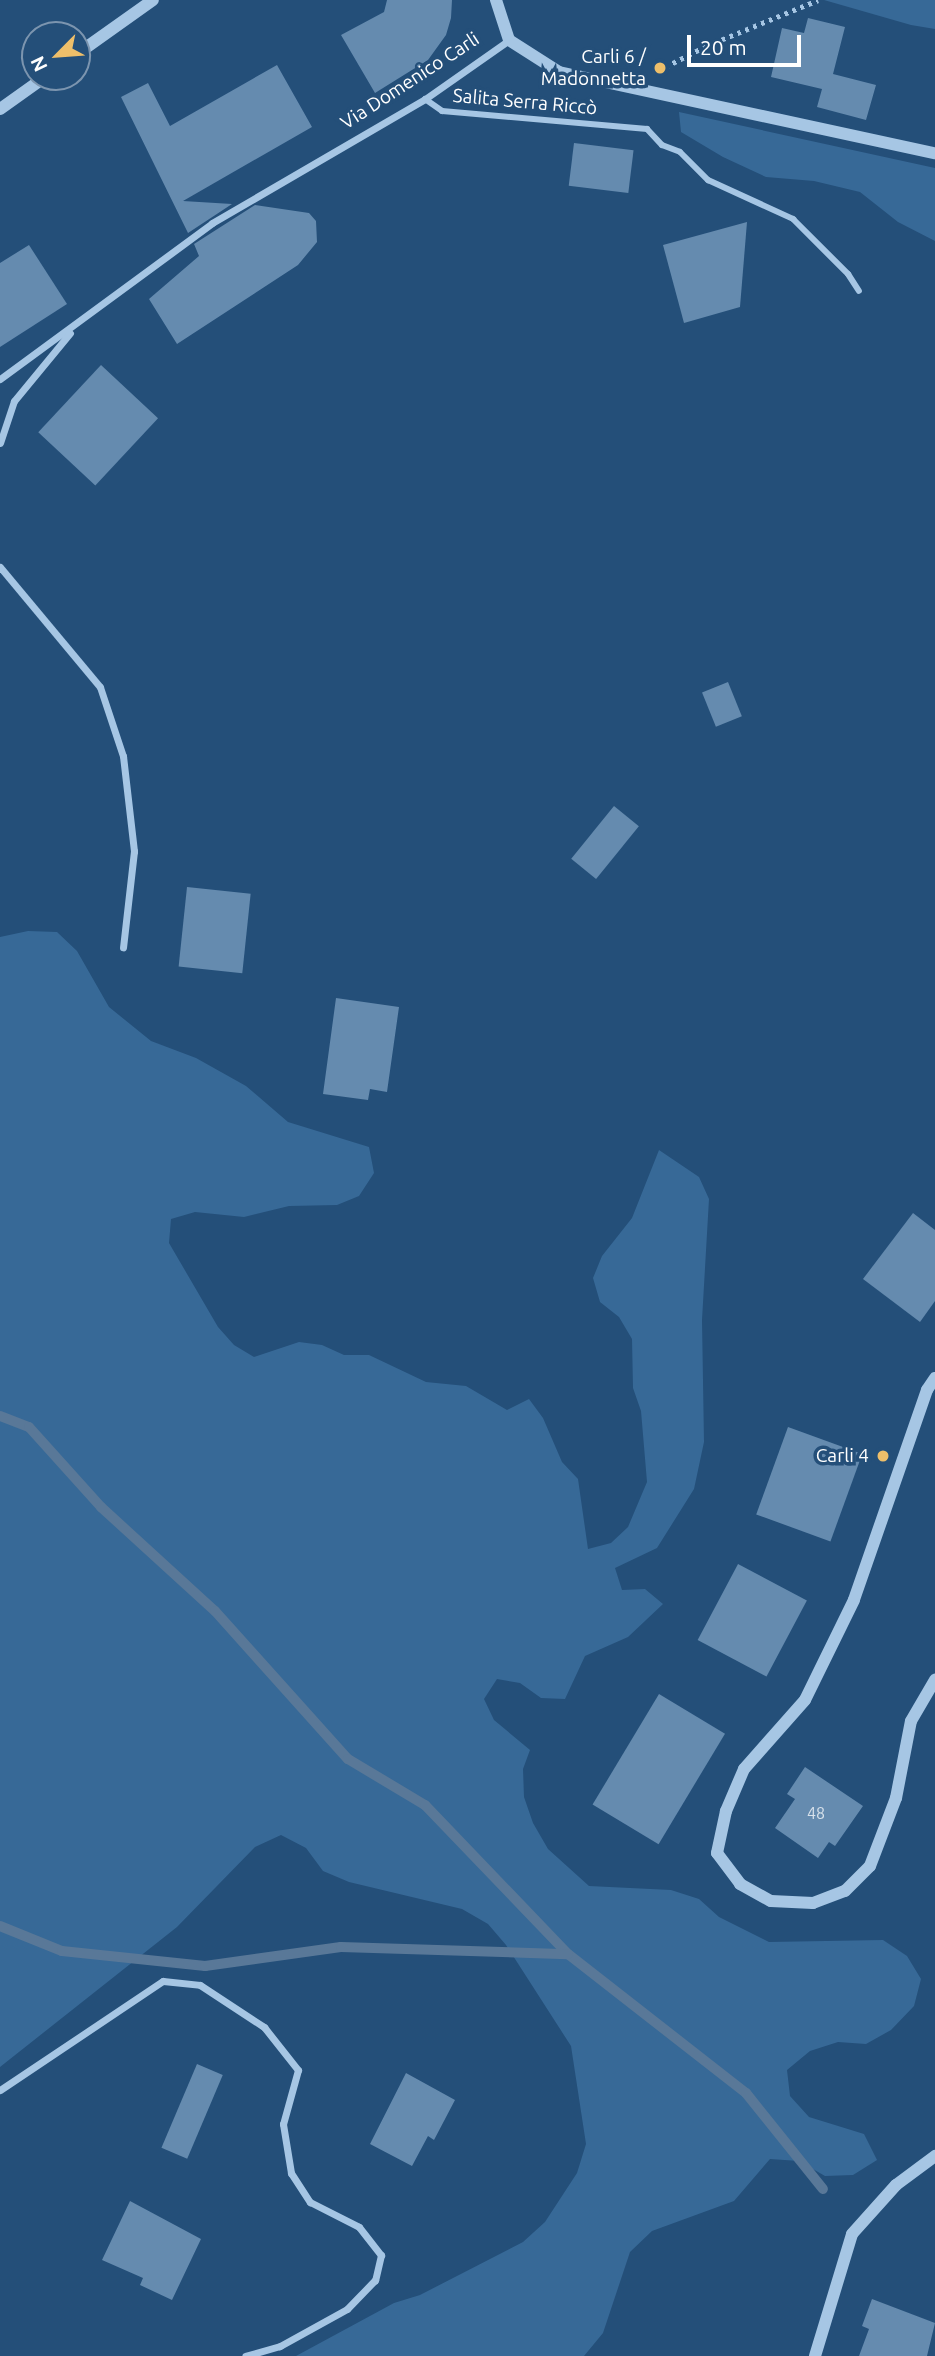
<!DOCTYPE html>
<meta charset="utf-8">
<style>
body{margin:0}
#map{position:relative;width:935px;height:2356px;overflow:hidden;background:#244f79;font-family:Ubuntu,sans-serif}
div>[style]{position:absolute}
.green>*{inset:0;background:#376997}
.stream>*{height:10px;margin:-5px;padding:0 5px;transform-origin:5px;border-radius:5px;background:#597898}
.building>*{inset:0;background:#658baf;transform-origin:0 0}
.path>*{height:4.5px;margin-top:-2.25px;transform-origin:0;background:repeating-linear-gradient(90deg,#a6c6e4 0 3.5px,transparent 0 8.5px)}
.pedestrian>*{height:6px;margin:-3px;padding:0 3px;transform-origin:3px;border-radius:3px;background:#a6c6e4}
.minor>*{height:7px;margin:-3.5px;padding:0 3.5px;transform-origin:3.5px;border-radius:3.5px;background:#a6c6e4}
.tertiary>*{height:12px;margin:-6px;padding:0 6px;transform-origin:6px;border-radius:6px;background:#a6c6e4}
.dots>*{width:19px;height:19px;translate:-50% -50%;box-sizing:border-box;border:4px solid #244f79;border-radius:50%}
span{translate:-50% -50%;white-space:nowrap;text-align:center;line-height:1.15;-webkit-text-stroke:7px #244f79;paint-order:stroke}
.number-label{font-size:16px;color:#d8e2eb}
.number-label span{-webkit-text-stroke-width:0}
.poi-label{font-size:19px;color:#fff}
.right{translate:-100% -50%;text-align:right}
.street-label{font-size:19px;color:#fff}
.north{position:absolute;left:21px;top:21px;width:70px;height:70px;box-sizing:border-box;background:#244f79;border:2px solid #7c95af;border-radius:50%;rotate:245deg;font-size:19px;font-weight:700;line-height:28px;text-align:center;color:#fff}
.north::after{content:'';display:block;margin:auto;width:24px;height:32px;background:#eebf6a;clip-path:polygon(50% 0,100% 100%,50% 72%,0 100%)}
.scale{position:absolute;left:687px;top:35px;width:114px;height:32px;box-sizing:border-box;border:4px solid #fff;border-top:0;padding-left:9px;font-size:21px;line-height:24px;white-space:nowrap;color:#fff;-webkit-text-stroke:5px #244f79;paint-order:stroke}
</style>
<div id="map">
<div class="green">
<div style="clip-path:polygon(824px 0,935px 0,935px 29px,911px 25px)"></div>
<div style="clip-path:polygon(679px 112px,935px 168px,935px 241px,898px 222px,860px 192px,814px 181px,766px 177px,723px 157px,681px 132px)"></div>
<div style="clip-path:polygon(28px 931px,57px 932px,77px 951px,109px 1007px,151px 1041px,196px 1058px,246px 1086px,288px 1122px,369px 1147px,374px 1173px,359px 1196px,337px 1205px,289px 1206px,244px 1217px,195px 1212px,171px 1219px,169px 1243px,218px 1327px,234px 1345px,254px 1357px,299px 1342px,322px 1345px,344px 1355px,369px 1355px,426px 1382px,466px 1386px,507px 1410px,529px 1399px,543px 1418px,562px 1462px,578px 1479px,588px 1549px,611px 1543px,628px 1527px,647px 1482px,641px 1411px,633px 1388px,632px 1339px,619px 1317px,600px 1302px,593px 1278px,602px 1256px,632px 1218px,659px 1150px,699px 1177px,709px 1199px,702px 1320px,704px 1442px,694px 1489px,657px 1548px,615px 1568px,622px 1590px,645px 1589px,663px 1604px,628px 1637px,585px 1656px,565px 1699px,541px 1698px,520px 1683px,497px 1679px,484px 1699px,494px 1720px,530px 1750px,523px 1769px,524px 1797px,533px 1823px,548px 1849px,589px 1886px,671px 1890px,699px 1899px,719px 1917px,769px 1942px,883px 1940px,907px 1956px,921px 1979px,914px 2006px,891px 2030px,866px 2044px,838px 2042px,810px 2051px,787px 2070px,790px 2096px,809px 2117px,864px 2134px,877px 2160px,853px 2175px,825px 2176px,799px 2161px,770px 2159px,734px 2201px,652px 2231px,630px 2252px,603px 2333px,584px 2356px,296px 2356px,394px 2303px,420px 2295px,523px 2242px,545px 2222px,577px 2173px,586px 2144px,571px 2046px,506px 1945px,488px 1924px,462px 1909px,349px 1882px,323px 1871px,306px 1848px,281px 1835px,255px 1847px,177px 1927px,0 2067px,0 937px)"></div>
</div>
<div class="stream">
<div style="left:0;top:1416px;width:31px;rotate:21deg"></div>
<div style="left:29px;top:1427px;width:108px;rotate:48deg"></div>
<div style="left:101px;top:1507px;width:154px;rotate:42.4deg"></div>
<div style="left:215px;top:1611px;width:199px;rotate:48.1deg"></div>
<div style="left:348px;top:1759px;width:90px;rotate:30.9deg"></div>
<div style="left:425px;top:1805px;width:207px;rotate:46.2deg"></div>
<div style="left:568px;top:1954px;width:226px;rotate:38deg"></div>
<div style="left:746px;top:2093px;width:123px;rotate:51.3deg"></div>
<div style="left:0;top:1926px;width:67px;rotate:22deg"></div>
<div style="left:62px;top:1951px;width:144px;rotate:6deg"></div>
<div style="left:205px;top:1966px;width:137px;rotate:-8deg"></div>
<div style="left:341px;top:1947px;width:227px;rotate:1.8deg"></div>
</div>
<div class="building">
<div style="clip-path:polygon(387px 0,452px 0,451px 18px,446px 35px,428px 60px,375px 93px,341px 35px,384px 12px)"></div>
<div style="clip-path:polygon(808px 18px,845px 27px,833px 74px,876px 85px,866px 120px,817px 107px,822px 89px,771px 77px,782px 28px,804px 33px)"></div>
<div style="clip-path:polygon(277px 65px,312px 127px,183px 201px,232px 204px,188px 233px,121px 97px,148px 83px,170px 126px)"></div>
<div style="left:574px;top:143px;width:60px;height:43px;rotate:7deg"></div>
<div style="clip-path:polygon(255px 205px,309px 213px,316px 221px,317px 242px,298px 265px,177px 344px,149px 299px,199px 256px,194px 244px)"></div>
<div style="clip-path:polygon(747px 222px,740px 307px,684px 323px,663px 245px)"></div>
<div style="clip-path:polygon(29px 245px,67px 304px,0 347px,0 263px)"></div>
<div style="left:101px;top:365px;width:78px;height:92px;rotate:43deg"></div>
<div style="left:728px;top:682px;width:37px;height:28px;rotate:68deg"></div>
<div style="left:614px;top:806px;width:32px;height:68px;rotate:39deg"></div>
<div style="left:187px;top:887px;width:64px;height:80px;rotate:6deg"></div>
<div style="clip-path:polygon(336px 998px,399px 1007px,387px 1092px,370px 1089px,368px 1100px,323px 1094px)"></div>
<div style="clip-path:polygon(913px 1213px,935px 1230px,935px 1301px,920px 1322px,863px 1279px)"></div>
<div style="left:788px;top:1427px;width:79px;height:93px;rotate:20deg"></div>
<div style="left:738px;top:1564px;width:78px;height:86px;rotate:28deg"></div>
<div style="left:659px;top:1694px;width:77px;height:129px;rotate:31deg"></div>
<div style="clip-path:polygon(805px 1767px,863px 1806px,835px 1846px,829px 1842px,818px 1858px,775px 1828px,795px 1799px,787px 1794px)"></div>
<div style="left:197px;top:2064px;width:28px;height:91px;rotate:23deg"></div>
<div style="clip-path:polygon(406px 2073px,455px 2100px,434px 2140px,428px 2136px,412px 2166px,370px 2144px)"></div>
<div style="clip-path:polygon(130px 2201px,201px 2239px,172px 2300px,140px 2285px,143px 2278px,102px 2260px)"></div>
<div style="clip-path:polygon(872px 2299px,935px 2323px,927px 2356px,859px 2356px,869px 2329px,862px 2326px)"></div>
</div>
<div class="path">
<div style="left:665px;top:67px;width:46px;rotate:-27.1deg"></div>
<div style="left:706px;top:46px;width:121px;rotate:-22.3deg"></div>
</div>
<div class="pedestrian">
<div style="left:425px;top:99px;width:21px;rotate:35deg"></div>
<div style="left:442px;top:111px;width:206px;rotate:5deg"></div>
<div style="left:647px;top:129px;width:22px;rotate:47deg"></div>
<div style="left:662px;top:145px;width:19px;rotate:21deg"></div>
<div style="left:680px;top:152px;width:40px;rotate:45deg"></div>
<div style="left:708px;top:180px;width:94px;rotate:24.6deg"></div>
<div style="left:793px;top:219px;width:78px;rotate:45deg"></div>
<div style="left:848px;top:274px;width:20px;rotate:57deg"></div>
</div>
<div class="minor">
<div style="left:0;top:379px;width:263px;rotate:-36.3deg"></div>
<div style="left:212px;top:223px;width:246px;rotate:-30.2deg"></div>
<div style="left:425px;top:99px;width:103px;rotate:-35.1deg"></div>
<div style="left:0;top:443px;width:44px;rotate:-71.6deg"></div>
<div style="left:14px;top:401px;width:88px;rotate:-50.5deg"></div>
<div style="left:0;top:567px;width:156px;rotate:50.2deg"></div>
<div style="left:100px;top:687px;width:73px;rotate:71.6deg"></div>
<div style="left:123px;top:756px;width:96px;rotate:83.4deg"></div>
<div style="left:134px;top:851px;width:97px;rotate:96.5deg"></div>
<div style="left:0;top:2090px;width:196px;rotate:-33.8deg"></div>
<div style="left:163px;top:1981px;width:37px;rotate:6deg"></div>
<div style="left:200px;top:1985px;width:77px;rotate:33.3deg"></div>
<div style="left:264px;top:2027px;width:55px;rotate:51.7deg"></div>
<div style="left:298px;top:2070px;width:56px;rotate:105.5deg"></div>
<div style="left:283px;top:2124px;width:50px;rotate:80.7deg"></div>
<div style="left:291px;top:2173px;width:35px;rotate:57deg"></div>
<div style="left:310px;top:2202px;width:55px;rotate:27deg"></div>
<div style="left:359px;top:2227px;width:36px;rotate:52deg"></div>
<div style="left:381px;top:2255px;width:26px;rotate:103deg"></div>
<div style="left:375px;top:2280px;width:40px;rotate:134deg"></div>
<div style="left:347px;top:2309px;width:77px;rotate:151.1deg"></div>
<div style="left:280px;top:2346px;width:36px;rotate:164deg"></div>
</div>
<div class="tertiary">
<div style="left:496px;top:0;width:42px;rotate:72deg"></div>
<div style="left:509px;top:40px;width:59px;rotate:32.6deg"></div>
<div style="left:559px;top:72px;width:385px;rotate:12.2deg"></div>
<div style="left:77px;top:54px;width:93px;rotate:-35.4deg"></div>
<div style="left:0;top:109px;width:55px;rotate:-35.4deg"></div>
<div style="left:935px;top:1378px;width:14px;rotate:124deg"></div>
<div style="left:927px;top:1390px;width:222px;rotate:109.2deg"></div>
<div style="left:854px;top:1600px;width:111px;rotate:116.1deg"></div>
<div style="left:805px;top:1700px;width:92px;rotate:131.5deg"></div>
<div style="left:744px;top:1769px;width:46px;rotate:113.2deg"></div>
<div style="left:726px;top:1811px;width:43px;rotate:102.1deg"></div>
<div style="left:717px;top:1853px;width:39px;rotate:53deg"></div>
<div style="left:740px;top:1884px;width:35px;rotate:29deg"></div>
<div style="left:771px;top:1901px;width:42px;rotate:2.7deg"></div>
<div style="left:813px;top:1903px;width:34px;rotate:-21deg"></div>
<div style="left:845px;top:1891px;width:35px;rotate:-45deg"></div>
<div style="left:870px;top:1866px;width:73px;rotate:-69.1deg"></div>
<div style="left:896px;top:1798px;width:78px;rotate:-79deg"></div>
<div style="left:911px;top:1721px;width:48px;rotate:-59.7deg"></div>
<div style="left:815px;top:2356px;width:127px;rotate:-73.1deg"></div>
<div style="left:852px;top:2234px;width:66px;rotate:-48.1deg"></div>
<div style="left:896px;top:2185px;width:49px;rotate:-36.6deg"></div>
</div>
<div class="dots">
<div style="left:660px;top:68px;background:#eebf6a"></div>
<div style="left:883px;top:1456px;background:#eebf6a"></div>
</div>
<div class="number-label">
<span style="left:816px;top:1813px">48</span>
</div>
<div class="poi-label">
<span class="right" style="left:646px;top:68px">Carli 6 /<br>Madonnetta</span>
<span class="right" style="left:869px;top:1456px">Carli 4</span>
</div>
<div class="street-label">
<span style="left:410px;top:81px;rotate:-33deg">Via Domenico Carli</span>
<span style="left:525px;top:102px;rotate:5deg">Salita Serra Riccò</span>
</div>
<div class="north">N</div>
<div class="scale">20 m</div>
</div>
